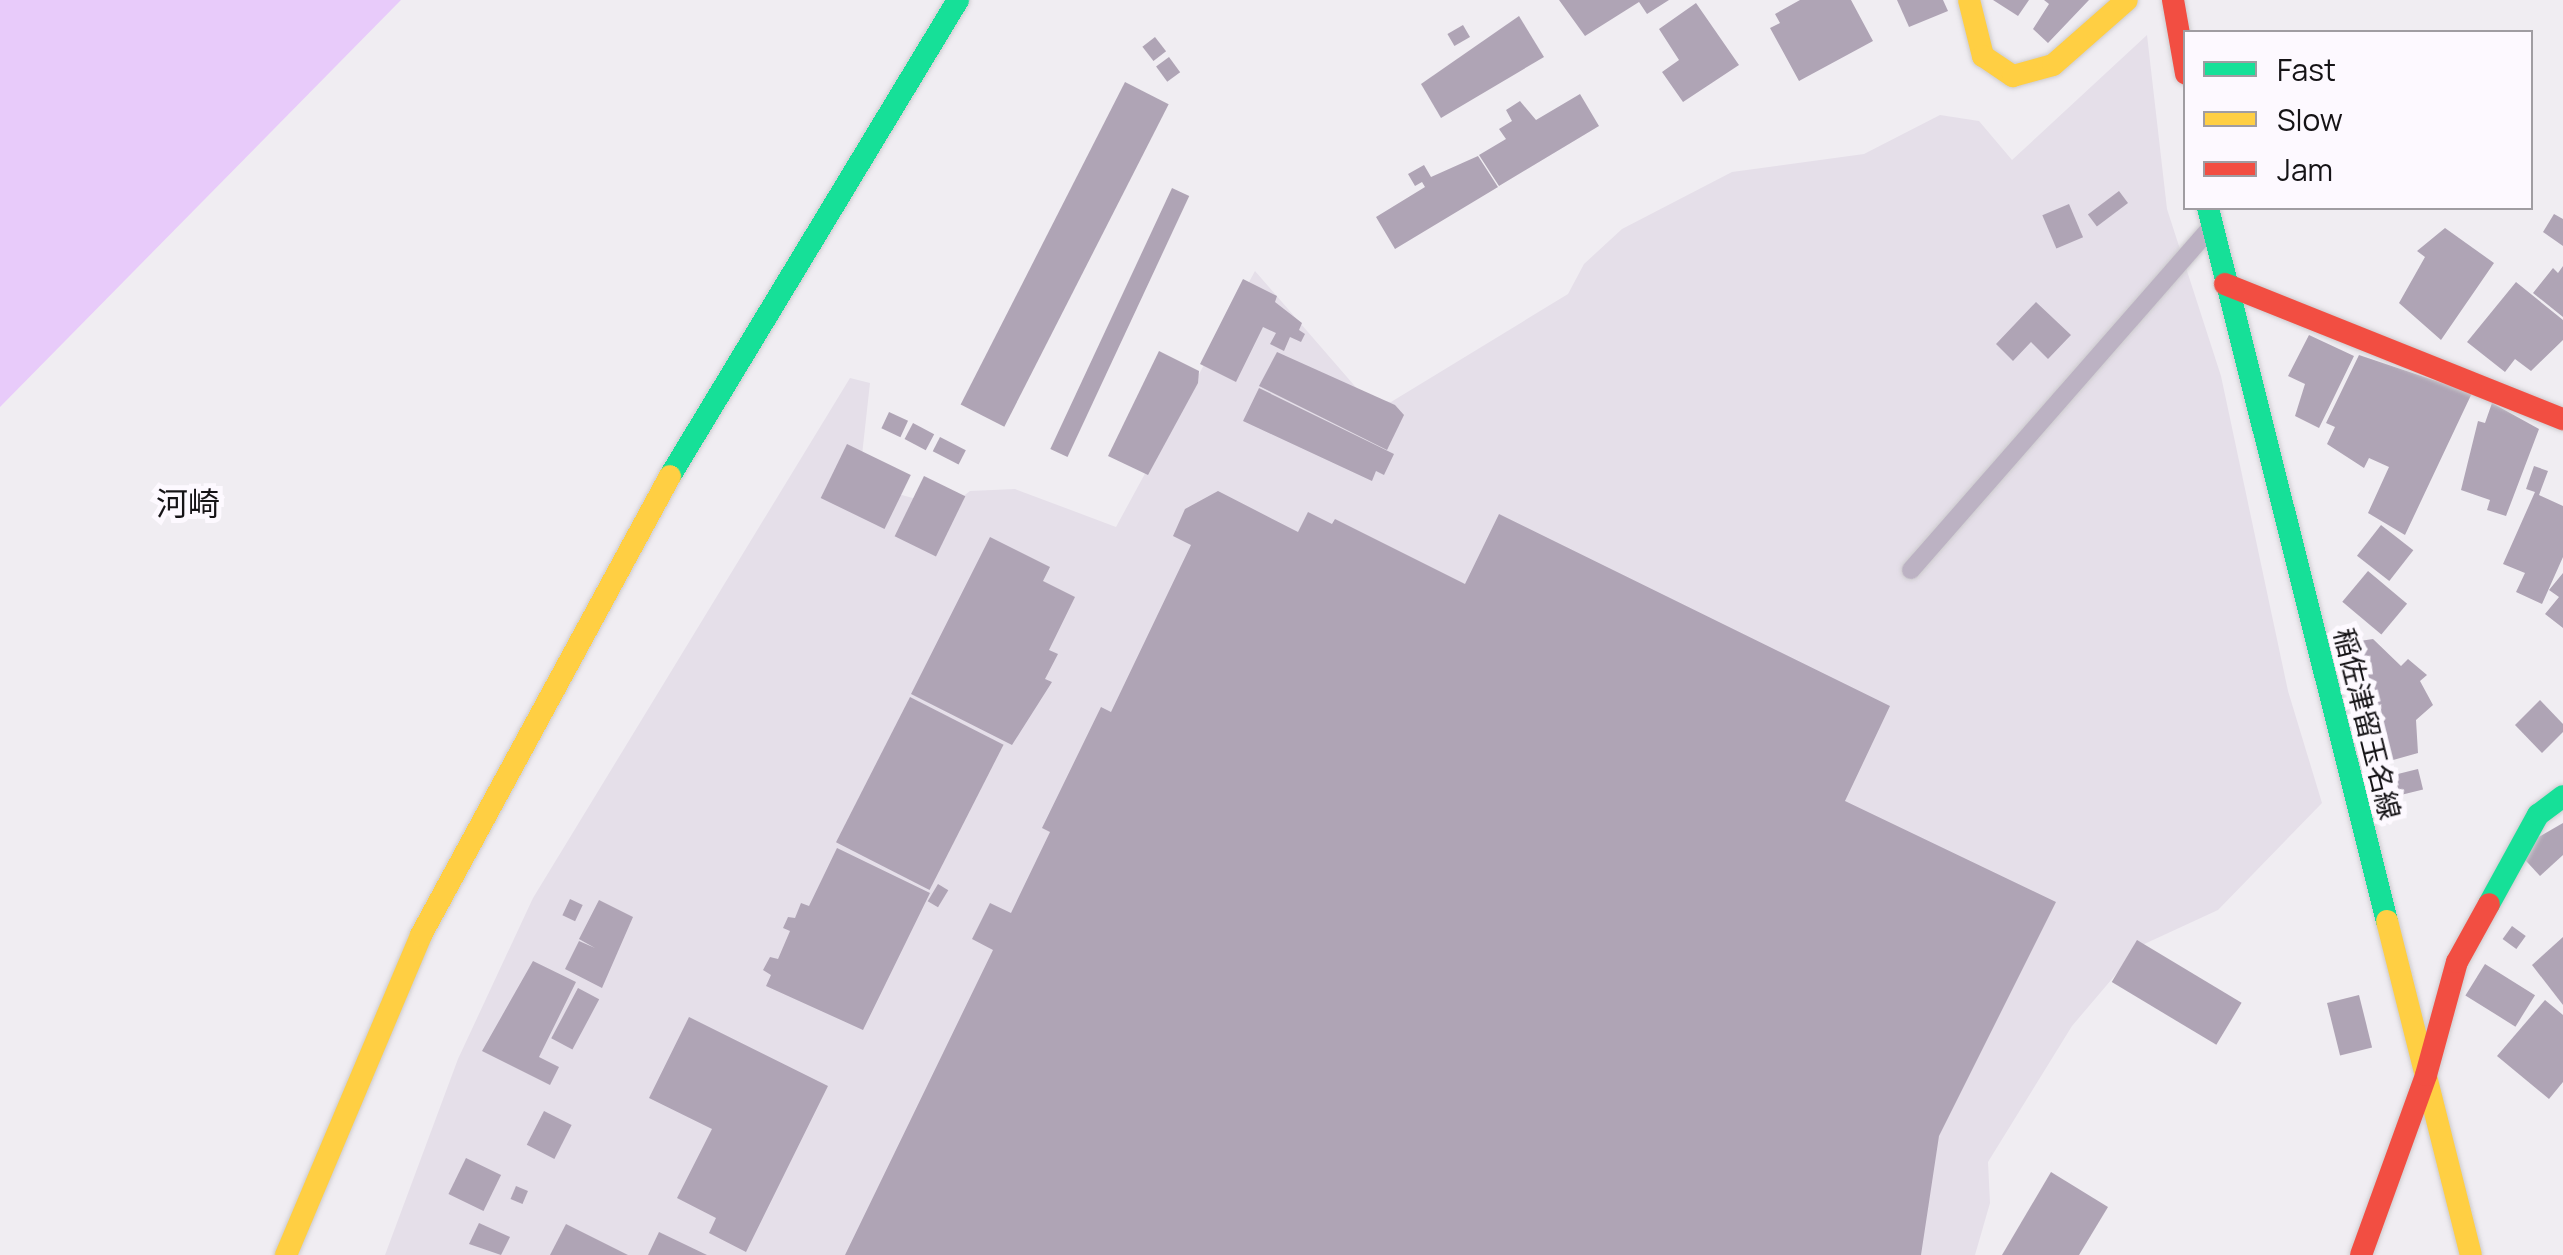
<!DOCTYPE html>
<meta charset="utf-8">
<style>
body{margin:0}
#map{position:relative;width:2563px;height:1255px;overflow:hidden;background:#f0edf2;font-family:Manrope,"Noto Sans JP",sans-serif}
div>[style]{position:absolute}
.built>*{inset:0;background:#e5dfe9}
.water>*{inset:0;background:#e8cbfa}
.building>*{inset:0;background:#afa4b5;transform-origin:0 0}
.roads{filter:drop-shadow(0 0 2px #cdcbce) drop-shadow(0 0 2px #cdcbce)}
.lane>*{height:18px;margin:-9px;padding:0 9px;transform-origin:9px;border-radius:9px;background:#bcb2c3}
.fast>*{height:22px;margin:-11px;padding:0 11px;transform-origin:11px;border-radius:11px;background:#16e098}
.slow>*{height:22px;margin:-11px;padding:0 11px;transform-origin:11px;border-radius:11px;background:#ffcf43}
.jam>*{height:22px;margin:-11px;padding:0 11px;transform-origin:11px;border-radius:11px;background:#f24e42}
span{translate:-50% -50%;white-space:nowrap;text-align:center;line-height:1.15;-webkit-text-stroke:10px #fdf9ff;paint-order:stroke}
.street-label{font-size:28px;color:#151316}
.quarter-label{font-size:32px;color:#151316}
.legend{position:absolute;left:2183px;top:30px;width:350px;height:180px;box-sizing:border-box;background:#fdf9ff;border:2px solid #a09da2;margin:0;padding:12px 18px;list-style:none;font-size:30px;color:#151316}
.legend li{display:flex;align-items:center;gap:20px;height:50px}
.legend b{width:50px;border:2px solid #a09da2}
</style>
<div id="map">
<div class="built">
<div style="clip-path:polygon(2147px 35px,2167px 209px,2221px 376px,2288px 691px,2322px 803px,2218px 910px,2140px 946px,2072px 1026px,1988px 1162px,1990px 1203px,1975px 1255px,385px 1255px,458px 1059px,533px 898px,850px 378px,870px 383px,861px 464px,870px 486px,948px 508px,970px 491px,1015px 489px,1116px 527px,1255px 271px,1366px 399px,1391px 402px,1568px 294px,1584px 264px,1622px 229px,1732px 172px,1864px 154px,1940px 115px,1979px 121px,2012px 160px)"></div>
</div>
<div class="water">
<div style="clip-path:polygon(0 0,401px 0,0 407px)"></div>
</div>
<div class="building">
<div style="clip-path:polygon(1559px 0,1669px 0,1647px 14px,1639px 2px,1585px 36px)"></div>
<div style="clip-path:polygon(1800px 0,1851px 0,1873px 41px,1799px 81px,1770px 28px,1780px 23px,1775px 14px)"></div>
<div style="clip-path:polygon(1897px 0,1943px 0,1948px 11px,1909px 27px)"></div>
<div style="clip-path:polygon(1993px 0,2029px 0,2018px 16px)"></div>
<div style="clip-path:polygon(2044px 0,2089px 0,2048px 43px,2033px 29px,2049px 4px)"></div>
<div style="clip-path:polygon(1696px 3px,1739px 65px,1683px 102px,1662px 72px,1679px 60px,1659px 29px)"></div>
<div style="clip-path:polygon(1519px 16px,1544px 57px,1441px 118px,1421px 84px)"></div>
<div style="left:1463px;top:25px;width:14px;height:18px;rotate:60deg"></div>
<div style="left:1155px;top:37px;width:18px;height:16px;rotate:52deg"></div>
<div style="left:1169px;top:57px;width:19px;height:16px;rotate:54deg"></div>
<div style="left:1125px;top:82px;width:49px;height:362px;rotate:27deg"></div>
<div style="clip-path:polygon(1580px 94px,1599px 126px,1499px 186px,1479px 155px,1506px 139px,1499px 129px,1512px 121px,1506px 110px,1520px 101px,1536px 120px)"></div>
<div style="clip-path:polygon(1478px 156px,1498px 187px,1395px 249px,1376px 217px,1425px 187px,1422px 182px,1415px 186px,1408px 174px,1424px 165px,1431px 177px)"></div>
<div style="left:1172px;top:188px;width:19px;height:288px;rotate:25deg"></div>
<div style="left:2119px;top:191px;width:15px;height:39px;rotate:53deg"></div>
<div style="left:2069px;top:204px;width:36px;height:29px;rotate:67deg"></div>
<div style="clip-path:polygon(2554px 214px,2563px 219px,2563px 246px,2543px 232px)"></div>
<div style="clip-path:polygon(2445px 228px,2494px 263px,2441px 340px,2399px 303px,2425px 257px,2417px 251px)"></div>
<div style="clip-path:polygon(2563px 266px,2563px 317px,2533px 293px,2553px 268px,2558px 273px)"></div>
<div style="clip-path:polygon(1243px 279px,1277px 296px,1275px 302px,1302px 323px,1299px 330px,1305px 334px,1301px 342px,1290px 337px,1284px 351px,1270px 344px,1276px 333px,1263px 327px,1236px 382px,1200px 364px)"></div>
<div style="clip-path:polygon(2516px 282px,2563px 320px,2563px 340px,2531px 371px,2515px 359px,2505px 372px,2467px 342px)"></div>
<div style="clip-path:polygon(2036px 302px,2071px 335px,2048px 359px,2031px 342px,2013px 361px,1996px 344px)"></div>
<div style="clip-path:polygon(2309px 335px,2354px 356px,2319px 428px,2295px 416px,2305px 384px,2288px 376px)"></div>
<div style="clip-path:polygon(1159px 351px,1199px 371px,1198px 383px,1148px 475px,1108px 456px)"></div>
<div style="clip-path:polygon(1277px 352px,1395px 405px,1404px 415px,1387px 450px,1259px 386px)"></div>
<div style="clip-path:polygon(2359px 355px,2472px 393px,2405px 535px,2368px 513px,2389px 467px,2369px 458px,2364px 468px,2327px 444px,2335px 427px,2326px 423px)"></div>
<div style="clip-path:polygon(1259px 388px,1394px 454px,1384px 475px,1376px 471px,1372px 481px,1243px 421px)"></div>
<div style="clip-path:polygon(2492px 403px,2539px 429px,2506px 516px,2487px 510px,2490px 500px,2461px 490px,2478px 421px,2485px 423px)"></div>
<div style="left:889px;top:412px;width:21px;height:18px;rotate:25deg"></div>
<div style="left:913px;top:423px;width:24px;height:18px;rotate:28deg"></div>
<div style="left:940px;top:437px;width:29px;height:16px;rotate:27deg"></div>
<div style="left:847px;top:444px;width:71px;height:60px;rotate:26deg"></div>
<div style="clip-path:polygon(2534px 466px,2548px 471px,2539px 495px,2563px 506px,2563px 557px,2542px 604px,2516px 592px,2525px 573px,2503px 564px,2535px 492px,2526px 489px)"></div>
<div style="left:924px;top:476px;width:46px;height:67px;rotate:26deg"></div>
<div style="clip-path:polygon(1218px 491px,1298px 532px,1308px 512px,1332px 524px,1335px 519px,1465px 584px,1499px 514px,1890px 706px,1845px 801px,2056px 902px,1939px 1136px,1921px 1255px,845px 1255px,993px 950px,972px 939px,990px 903px,1011px 913px,1050px 832px,1042px 828px,1101px 707px,1111px 712px,1191px 545px,1173px 536px,1185px 509px)"></div>
<div style="left:2381px;top:525px;width:41px;height:39px;rotate:38deg"></div>
<div style="clip-path:polygon(990px 537px,1050px 567px,1043px 581px,1075px 597px,1049px 650px,1058px 654px,1045px 679px,1052px 682px,1012px 745px,911px 694px)"></div>
<div style="left:2368px;top:571px;width:51px;height:40px;rotate:40deg"></div>
<div style="clip-path:polygon(2563px 573px,2563px 628px,2545px 614px,2559px 597px,2549px 590px)"></div>
<div style="clip-path:polygon(2373px 639px,2401px 666px,2408px 659px,2427px 675px,2420px 681px,2433px 705px,2416px 720px,2418px 753px,2386px 762px,2353px 642px)"></div>
<div style="left:910px;top:697px;width:105px;height:163px;rotate:27deg"></div>
<div style="clip-path:polygon(2540px 700px,2563px 724px,2563px 732px,2542px 753px,2515px 725px)"></div>
<div style="left:2418px;top:769px;width:21px;height:24px;rotate:76deg"></div>
<div style="clip-path:polygon(2563px 823px,2563px 855px,2540px 876px,2516px 850px)"></div>
<div style="clip-path:polygon(837px 848px,930px 893px,863px 1030px,766px 986px,771px 975px,763px 970px,770px 957px,778px 959px,790px 931px,783px 928px,788px 917px,795px 918px,801px 903px,809px 906px)"></div>
<div style="left:938px;top:884px;width:12px;height:20px;rotate:31deg"></div>
<div style="left:570px;top:899px;width:14px;height:18px;rotate:25deg"></div>
<div style="clip-path:polygon(599px 900px,633px 917px,602px 988px,565px 969px,579px 941px,595px 948px,579px 939px)"></div>
<div style="left:2512px;top:926px;width:17px;height:16px;rotate:36deg"></div>
<div style="clip-path:polygon(2563px 937px,2563px 1005px,2532px 965px)"></div>
<div style="left:2137px;top:940px;width:122px;height:49px;rotate:31deg"></div>
<div style="clip-path:polygon(533px 961px,576px 982px,539px 1057px,559px 1067px,550px 1085px,482px 1051px)"></div>
<div style="left:2485px;top:964px;width:59px;height:37px;rotate:32deg"></div>
<div style="left:578px;top:988px;width:24px;height:57px;rotate:28deg"></div>
<div style="left:2359px;top:995px;width:54px;height:33px;rotate:76deg"></div>
<div style="clip-path:polygon(2545px 1000px,2563px 1015px,2563px 1082px,2549px 1099px,2497px 1056px)"></div>
<div style="clip-path:polygon(689px 1017px,828px 1086px,746px 1252px,709px 1233px,716px 1218px,677px 1198px,712px 1129px,649px 1098px)"></div>
<div style="left:544px;top:1111px;width:31px;height:38px;rotate:27deg"></div>
<div style="left:466px;top:1158px;width:39px;height:40px;rotate:26deg"></div>
<div style="clip-path:polygon(2051px 1172px,2108px 1207px,2079px 1255px,2002px 1255px)"></div>
<div style="left:516px;top:1186px;width:13px;height:14px;rotate:23deg"></div>
<div style="clip-path:polygon(479px 1223px,510px 1237px,501px 1255px,469px 1244px)"></div>
<div style="clip-path:polygon(566px 1224px,628px 1255px,550px 1255px)"></div>
<div style="clip-path:polygon(659px 1232px,707px 1255px,648px 1255px)"></div>
</div>
<div class="roads">
<div class="lane">
<div style="left:1911px;top:570px;width:449px;rotate:-48.8deg"></div>
</div>
<div class="fast">
<div style="left:2208px;top:208px;width:735px;rotate:75.91deg"></div>
<div style="left:670px;top:476px;width:556px;rotate:-58.82deg"></div>
<div style="left:2489px;top:904px;width:102px;rotate:-61.2deg"></div>
<div style="left:2538px;top:815px;width:31px;rotate:-37deg"></div>
</div>
<div class="slow">
<div style="left:1969px;top:0;width:58px;rotate:76deg"></div>
<div style="left:1983px;top:56px;width:36px;rotate:34deg"></div>
<div style="left:2013px;top:76px;width:41px;rotate:-15.4deg"></div>
<div style="left:2053px;top:65px;width:98px;rotate:-41.3deg"></div>
<div style="left:2387px;top:921px;width:344px;rotate:75.9deg"></div>
<div style="left:286px;top:1255px;width:347px;rotate:-67.1deg"></div>
<div style="left:421px;top:935px;width:522px;rotate:-61.52deg"></div>
</div>
<div class="jam">
<div style="left:2173px;top:0;width:75px;rotate:80deg"></div>
<div style="left:2225px;top:284px;width:364px;rotate:21.8deg"></div>
<div style="left:2361px;top:1255px;width:191px;rotate:-70.1deg"></div>
<div style="left:2426px;top:1075px;width:117px;rotate:-74.7deg"></div>
<div style="left:2457px;top:962px;width:66px;rotate:-61.1deg"></div>
</div>
</div>
<div class="street-label">
<span style="left:2368px;top:724px;rotate:76deg">稲佐津留玉名線</span>
</div>
<div class="quarter-label">
<span style="left:188px;top:503px">河崎</span>
</div>
<ul class="legend">
<li><b style="height:12px;background:#16e098"></b>Fast</li>
<li><b style="height:12px;background:#ffcf43"></b>Slow</li>
<li><b style="height:12px;background:#f24e42"></b>Jam</li>
</ul>
</div>
